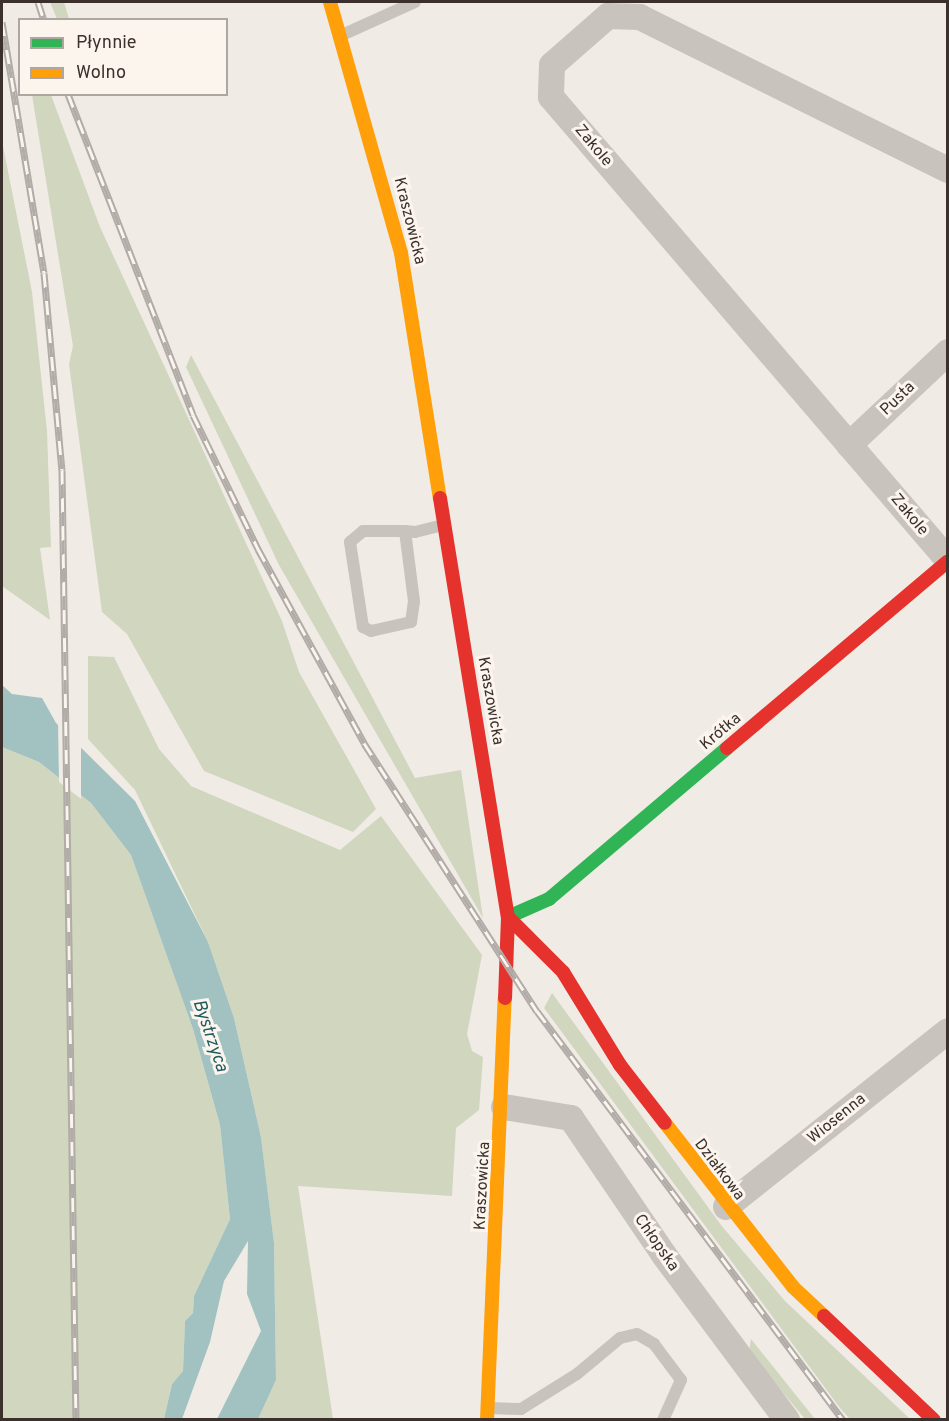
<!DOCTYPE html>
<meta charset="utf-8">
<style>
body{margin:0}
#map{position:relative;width:949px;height:1421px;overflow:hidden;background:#f0ebe5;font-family:Overpass,sans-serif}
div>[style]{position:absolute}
.green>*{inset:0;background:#d1d6bf}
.water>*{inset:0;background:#a1c2c1}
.pier>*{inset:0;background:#f0ebe5}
.lane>*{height:12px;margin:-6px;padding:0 6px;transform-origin:6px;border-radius:6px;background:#c9c3be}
.street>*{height:26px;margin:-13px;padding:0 13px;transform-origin:13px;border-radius:13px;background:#c9c3be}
.fast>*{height:14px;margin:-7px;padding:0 7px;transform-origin:7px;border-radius:7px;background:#30b455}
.slow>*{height:14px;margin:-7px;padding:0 7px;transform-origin:7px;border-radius:7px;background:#ff9f0a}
.jam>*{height:14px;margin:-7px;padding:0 7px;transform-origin:7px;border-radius:7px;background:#e5322d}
.rail>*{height:7px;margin-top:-3.5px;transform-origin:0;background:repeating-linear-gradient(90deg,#fbf5ee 0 14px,#b1aca8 0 28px);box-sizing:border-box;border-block:2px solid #b1aca8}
span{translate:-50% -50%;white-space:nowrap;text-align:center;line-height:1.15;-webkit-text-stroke:6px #fbf5ee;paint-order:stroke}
.street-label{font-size:16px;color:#3b302b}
.water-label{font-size:18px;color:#1f5a5e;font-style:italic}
.frame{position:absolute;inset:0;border:3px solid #3b302b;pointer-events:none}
.legend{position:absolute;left:18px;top:18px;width:210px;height:78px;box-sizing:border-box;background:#fbf5ee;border:2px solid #aea6a0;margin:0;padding:8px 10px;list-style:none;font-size:18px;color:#3b302b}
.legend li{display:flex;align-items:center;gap:12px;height:30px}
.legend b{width:30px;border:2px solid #aea6a0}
</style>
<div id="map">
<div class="green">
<div style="clip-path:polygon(50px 2px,64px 2px,69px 19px,57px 19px)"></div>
<div style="clip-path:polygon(32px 95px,51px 95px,100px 227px,282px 621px,299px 672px,376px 809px,353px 832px,204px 771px,127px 634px,102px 612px,69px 364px,73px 346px)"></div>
<div style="clip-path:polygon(2px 141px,32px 292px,47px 431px,51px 547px,40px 548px,50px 620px,2px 586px)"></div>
<div style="clip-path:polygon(191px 355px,415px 778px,461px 770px,483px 918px,279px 565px,186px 367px)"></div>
<div style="clip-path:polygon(88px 656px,114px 657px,159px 749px,191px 786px,340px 850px,381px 816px,482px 955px,467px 1034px,472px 1051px,483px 1057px,479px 1110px,456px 1128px,452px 1196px,298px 1186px,333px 1419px,258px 1419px,276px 1380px,274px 1243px,261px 1137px,234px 1018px,208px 942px,135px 790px,88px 739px)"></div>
<div style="clip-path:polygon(2px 747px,39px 762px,91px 803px,131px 855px,193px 1029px,220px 1125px,230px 1219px,194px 1296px,193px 1313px,185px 1321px,183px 1371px,172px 1384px,164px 1419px,2px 1419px)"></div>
<div style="clip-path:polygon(552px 993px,721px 1225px,785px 1301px,910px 1419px,850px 1419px,840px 1408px,544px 1008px)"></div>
<div style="clip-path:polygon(751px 1339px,815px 1419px,805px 1419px,749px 1352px)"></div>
</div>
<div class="water">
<div style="clip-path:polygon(2px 685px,12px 694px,42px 698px,56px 723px,135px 801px,208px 942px,234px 1018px,261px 1137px,274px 1243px,276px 1380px,258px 1419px,217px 1419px,261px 1331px,247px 1294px,248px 1241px,224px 1281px,210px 1342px,182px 1419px,164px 1419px,172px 1384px,183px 1371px,185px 1321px,193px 1313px,194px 1296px,230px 1219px,220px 1125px,193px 1029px,131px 855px,91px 803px,39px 762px,2px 747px)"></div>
</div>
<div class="pier">
<div style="clip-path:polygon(58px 721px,81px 742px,81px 799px,59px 782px)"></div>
</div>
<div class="lane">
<div style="left:342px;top:35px;width:80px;rotate:-24.3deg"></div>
<div style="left:405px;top:531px;width:71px;rotate:82.7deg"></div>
<div style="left:414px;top:601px;width:21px;rotate:98deg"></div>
<div style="left:411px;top:622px;width:41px;rotate:167.3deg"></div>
<div style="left:371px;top:631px;width:9px;rotate:-153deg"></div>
<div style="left:363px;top:627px;width:86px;rotate:-98.7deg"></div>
<div style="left:350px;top:542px;width:17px;rotate:-40deg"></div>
<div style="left:363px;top:531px;width:42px"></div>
<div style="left:405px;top:531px;width:10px;rotate:6deg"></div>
<div style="left:415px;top:532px;width:29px;rotate:-14deg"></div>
<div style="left:489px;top:1408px;width:32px;rotate:2deg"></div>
<div style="left:521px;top:1409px;width:66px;rotate:-32deg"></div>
<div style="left:577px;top:1374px;width:56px;rotate:-39.9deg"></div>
<div style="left:620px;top:1338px;width:17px;rotate:-13deg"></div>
<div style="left:637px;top:1334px;width:20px;rotate:30deg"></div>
<div style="left:654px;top:1344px;width:45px;rotate:53.1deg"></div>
<div style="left:681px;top:1380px;width:44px;rotate:114.2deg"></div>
</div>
<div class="street">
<div style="left:948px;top:170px;width:344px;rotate:-153.6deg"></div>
<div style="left:640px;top:17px;width:32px;rotate:-178deg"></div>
<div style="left:608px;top:16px;width:74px;rotate:138.8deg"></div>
<div style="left:552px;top:65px;width:32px;rotate:92deg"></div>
<div style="left:551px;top:97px;width:610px;rotate:49.39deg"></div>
<div style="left:849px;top:445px;width:136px;rotate:-43.2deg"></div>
<div style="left:504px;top:1107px;width:68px;rotate:9.3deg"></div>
<div style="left:571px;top:1118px;width:166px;rotate:55.8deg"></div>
<div style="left:664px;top:1255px;width:206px;rotate:53.3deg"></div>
<div style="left:726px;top:1207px;width:283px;rotate:-38.4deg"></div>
</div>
<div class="fast">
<div style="left:508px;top:917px;width:45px;rotate:-23.7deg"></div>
<div style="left:549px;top:899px;width:233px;rotate:-40.3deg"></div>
</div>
<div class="slow">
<div style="left:330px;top:2px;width:261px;rotate:74.2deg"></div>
<div style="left:401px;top:253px;width:248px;rotate:81deg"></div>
<div style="left:665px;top:1123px;width:208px;rotate:52deg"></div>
<div style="left:793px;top:1287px;width:42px;rotate:43.1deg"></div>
<div style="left:487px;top:1420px;width:422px;rotate:-87.6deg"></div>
</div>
<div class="jam">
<div style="left:440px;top:498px;width:424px;rotate:80.8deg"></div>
<div style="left:508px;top:917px;width:81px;rotate:92.1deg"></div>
<div style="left:727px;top:748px;width:289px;rotate:-40.2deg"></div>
<div style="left:508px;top:917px;width:78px;rotate:45deg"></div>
<div style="left:563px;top:972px;width:109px;rotate:58.5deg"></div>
<div style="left:620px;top:1065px;width:73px;rotate:52.2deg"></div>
<div style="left:824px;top:1316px;width:151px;rotate:43.4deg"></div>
</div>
<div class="rail">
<div style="left:38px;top:2px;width:19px;rotate:72deg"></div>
<div style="left:2px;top:22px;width:254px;rotate:80.5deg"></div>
<div style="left:44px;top:273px;width:198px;rotate:84.8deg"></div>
<div style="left:62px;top:470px;width:950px;rotate:89.16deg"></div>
<div style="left:68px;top:94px;width:344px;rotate:68.7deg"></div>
<div style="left:193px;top:415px;width:149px;rotate:64.1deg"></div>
<div style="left:258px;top:549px;width:221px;rotate:61.3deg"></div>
<div style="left:364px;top:743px;width:319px;rotate:57.2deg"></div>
<div style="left:537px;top:1011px;width:511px;rotate:53.2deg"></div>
</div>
<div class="street-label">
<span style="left:593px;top:146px;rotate:50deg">Zakole</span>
<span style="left:409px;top:221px;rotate:76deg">Kraszowicka</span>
<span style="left:898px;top:399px;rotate:-44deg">Pusta</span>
<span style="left:909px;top:515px;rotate:50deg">Zakole</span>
<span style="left:490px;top:701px;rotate:80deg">Kraszowicka</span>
<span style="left:721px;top:732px;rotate:-40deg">Krótka</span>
<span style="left:837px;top:1119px;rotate:-39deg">Wiosenna</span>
<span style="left:719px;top:1170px;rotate:53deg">Działkowa</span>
<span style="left:483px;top:1186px;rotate:-87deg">Kraszowicka</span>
<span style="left:656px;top:1243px;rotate:55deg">Chłopska</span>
</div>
<div class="water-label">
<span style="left:209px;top:1036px;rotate:71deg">Bystrzyca</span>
</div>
<div class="frame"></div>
<ul class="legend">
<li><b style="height:8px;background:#30b455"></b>Płynnie</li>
<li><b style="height:8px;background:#ff9f0a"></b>Wolno</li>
</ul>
</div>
